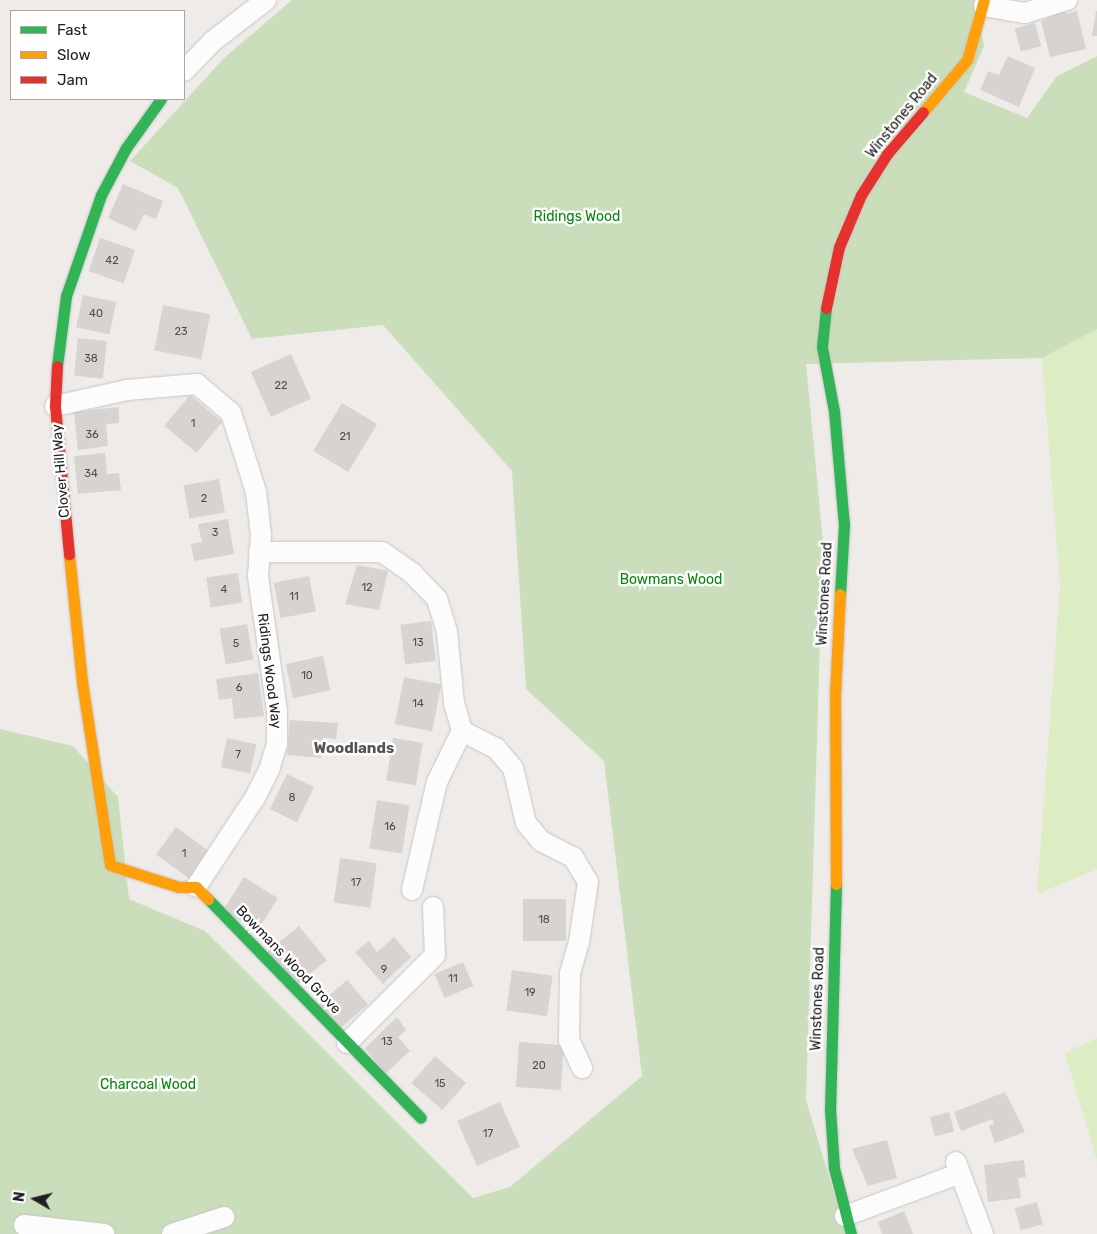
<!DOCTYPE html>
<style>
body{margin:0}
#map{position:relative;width:1097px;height:1234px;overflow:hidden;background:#eeebe8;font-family:Rubik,sans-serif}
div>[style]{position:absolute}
.grass>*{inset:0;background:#dcedc4}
.forest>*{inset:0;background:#cadebb}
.building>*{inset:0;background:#d6d3d1;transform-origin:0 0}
.roads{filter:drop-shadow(0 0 1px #c7c6c4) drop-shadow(0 0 1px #c7c6c4)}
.street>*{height:20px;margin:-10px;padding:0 10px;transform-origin:10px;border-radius:10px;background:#fcfcfc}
.fast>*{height:11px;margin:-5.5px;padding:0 5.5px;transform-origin:5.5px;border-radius:5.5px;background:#30b455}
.slow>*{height:11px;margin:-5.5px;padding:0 5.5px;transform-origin:5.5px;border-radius:5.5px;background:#ff9f0a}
.jam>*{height:11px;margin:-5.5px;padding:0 5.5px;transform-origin:5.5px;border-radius:5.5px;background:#e5322d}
span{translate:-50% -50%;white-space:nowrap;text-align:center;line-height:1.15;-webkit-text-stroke:5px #fff;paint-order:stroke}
.number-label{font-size:11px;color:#4e4d4c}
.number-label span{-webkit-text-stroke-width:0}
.street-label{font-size:14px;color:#202020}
.park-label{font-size:14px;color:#028906}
.neighbourhood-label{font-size:15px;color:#535353;font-weight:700}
.legend{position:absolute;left:10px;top:10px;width:175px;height:90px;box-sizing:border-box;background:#fff;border:1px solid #a6a6a6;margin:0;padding:6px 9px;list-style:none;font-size:15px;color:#202020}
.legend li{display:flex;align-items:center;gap:10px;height:25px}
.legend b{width:25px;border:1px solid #a6a6a6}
.north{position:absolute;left:10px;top:1174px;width:50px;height:50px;-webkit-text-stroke:4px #fff;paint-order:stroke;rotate:278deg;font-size:14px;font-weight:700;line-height:20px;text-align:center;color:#202020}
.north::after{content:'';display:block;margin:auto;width:18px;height:22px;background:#202020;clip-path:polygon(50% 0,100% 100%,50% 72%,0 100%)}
</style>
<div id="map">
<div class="grass">
<div style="clip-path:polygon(1097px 329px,1097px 869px,1037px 894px,1060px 586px,1042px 358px)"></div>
<div style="clip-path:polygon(1097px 1038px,1097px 1161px,1065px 1053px)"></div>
</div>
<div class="forest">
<div style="clip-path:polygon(292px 0,975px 0,984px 46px,964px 92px,1027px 118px,1057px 76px,1097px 56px,1097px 329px,1042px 358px,806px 364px,823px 542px,806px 1100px,846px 1234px,0 1234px,0 729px,73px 746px,118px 797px,129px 899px,205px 931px,473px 1198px,510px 1187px,642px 1076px,604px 761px,526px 689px,512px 471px,383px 325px,252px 339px,178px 188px,130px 161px,224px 58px)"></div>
</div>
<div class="building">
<div style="clip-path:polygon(1065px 10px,1066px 14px,1077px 11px,1086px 49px,1050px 57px,1041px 21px)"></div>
<div style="clip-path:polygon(1096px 11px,1097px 11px,1097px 36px,1092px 36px)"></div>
<div style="left:1035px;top:23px;width:24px;height:21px;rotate:75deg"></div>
<div style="clip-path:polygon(1008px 56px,1035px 68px,1019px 107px,980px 90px,988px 71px,999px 75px)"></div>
<div style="clip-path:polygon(123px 184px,163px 201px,156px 219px,144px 214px,136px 231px,108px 218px)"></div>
<div style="left:100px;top:238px;width:37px;height:35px;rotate:19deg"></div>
<div style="left:83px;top:295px;width:34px;height:33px;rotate:12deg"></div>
<div style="left:163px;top:305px;width:48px;height:46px;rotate:11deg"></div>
<div style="left:78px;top:338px;width:29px;height:38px;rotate:6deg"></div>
<div style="left:291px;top:354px;width:49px;height:44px;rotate:66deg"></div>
<div style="left:190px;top:395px;width:42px;height:40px;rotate:40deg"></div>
<div style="left:342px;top:403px;width:41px;height:56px;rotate:31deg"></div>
<div style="clip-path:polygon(119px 407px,119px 423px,106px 424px,108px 446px,78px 450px,74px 412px)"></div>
<div style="clip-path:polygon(105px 453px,107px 474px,119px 473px,121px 490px,78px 494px,74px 456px)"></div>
<div style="left:219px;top:479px;width:34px;height:36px;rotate:80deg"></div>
<div style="clip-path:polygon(228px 519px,234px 554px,194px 561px,191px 544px,202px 542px,198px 524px)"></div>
<div style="clip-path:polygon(357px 565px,388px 571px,379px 610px,345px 604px)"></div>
<div style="left:238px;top:573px;width:30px;height:32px;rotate:82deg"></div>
<div style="left:309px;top:576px;width:36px;height:36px;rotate:79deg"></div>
<div style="left:431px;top:621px;width:40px;height:31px;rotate:83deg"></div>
<div style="left:247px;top:624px;width:36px;height:28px;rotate:80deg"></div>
<div style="left:323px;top:656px;width:35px;height:38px;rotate:78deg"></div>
<div style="clip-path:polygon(258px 673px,264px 716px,234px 719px,232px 698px,219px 700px,216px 679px)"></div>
<div style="left:404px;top:677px;width:38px;height:48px;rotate:11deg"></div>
<div style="clip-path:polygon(290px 720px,338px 723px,336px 739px,323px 738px,321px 758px,287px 755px)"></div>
<div style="left:227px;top:738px;width:30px;height:30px;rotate:12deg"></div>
<div style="left:393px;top:738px;width:30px;height:43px;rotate:9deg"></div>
<div style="left:287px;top:774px;width:30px;height:39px;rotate:26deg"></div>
<div style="left:377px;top:800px;width:33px;height:49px;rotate:9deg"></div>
<div style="left:176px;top:827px;width:42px;height:34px;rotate:36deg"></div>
<div style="left:340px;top:858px;width:37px;height:45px;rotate:8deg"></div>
<div style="left:244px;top:877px;width:40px;height:39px;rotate:32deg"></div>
<div style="left:523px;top:899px;width:43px;height:42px"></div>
<div style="left:299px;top:926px;width:44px;height:42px;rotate:51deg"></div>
<div style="clip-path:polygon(394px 937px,411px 957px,383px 984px,355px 952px,369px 941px,377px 952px)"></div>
<div style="left:463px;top:962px;width:26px;height:31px;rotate:67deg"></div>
<div style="left:512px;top:970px;width:41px;height:41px;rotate:8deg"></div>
<div style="left:347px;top:980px;width:32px;height:41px;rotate:49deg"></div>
<div style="clip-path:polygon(397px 1017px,406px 1030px,398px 1037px,410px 1051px,385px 1074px,365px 1048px)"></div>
<div style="left:519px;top:1042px;width:45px;height:45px;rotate:4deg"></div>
<div style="left:435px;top:1056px;width:41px;height:36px;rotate:41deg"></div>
<div style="clip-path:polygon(1005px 1092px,1025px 1132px,995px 1143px,989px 1126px,994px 1124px,992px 1119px,961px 1131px,954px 1112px)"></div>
<div style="left:500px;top:1102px;width:49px;height:47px;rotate:66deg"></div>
<div style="left:949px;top:1112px;width:20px;height:20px;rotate:75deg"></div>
<div style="clip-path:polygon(887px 1140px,897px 1178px,868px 1186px,852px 1149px)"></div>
<div style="clip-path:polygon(1024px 1160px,1026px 1177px,1018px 1178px,1021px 1198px,988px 1202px,984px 1165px)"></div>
<div style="left:1037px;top:1202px;width:23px;height:23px;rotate:75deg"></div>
<div style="clip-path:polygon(904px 1211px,913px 1234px,882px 1234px,878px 1222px)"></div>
</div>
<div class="roads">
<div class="street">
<div style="left:984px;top:6px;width:42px;rotate:9.7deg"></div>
<div style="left:1025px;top:13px;width:44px;rotate:-17.2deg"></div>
<div style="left:184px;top:71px;width:42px;rotate:-46deg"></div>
<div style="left:213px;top:41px;width:67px;rotate:-37.7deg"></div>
<div style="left:55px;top:406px;width:74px;rotate:-12.5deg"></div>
<div style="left:127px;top:390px;width:70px;rotate:-4.9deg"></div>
<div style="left:197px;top:384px;width:45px;rotate:40.5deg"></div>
<div style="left:231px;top:413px;width:83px;rotate:72.4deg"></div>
<div style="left:256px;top:492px;width:43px;rotate:83.4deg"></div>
<div style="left:261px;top:535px;width:41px;rotate:94.2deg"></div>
<div style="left:258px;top:576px;width:136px;rotate:82deg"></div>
<div style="left:277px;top:711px;width:33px;rotate:90deg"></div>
<div style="left:277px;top:744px;width:27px;rotate:107deg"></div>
<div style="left:269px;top:770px;width:33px;rotate:117deg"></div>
<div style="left:254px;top:799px;width:105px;rotate:123.4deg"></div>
<div style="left:259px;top:552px;width:123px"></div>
<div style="left:382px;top:552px;width:38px;rotate:35deg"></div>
<div style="left:413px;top:574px;width:35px;rotate:46deg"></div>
<div style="left:437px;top:599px;width:34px;rotate:73deg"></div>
<div style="left:447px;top:632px;width:71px;rotate:84.4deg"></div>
<div style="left:454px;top:703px;width:29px;rotate:74deg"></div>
<div style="left:462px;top:731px;width:38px;rotate:27deg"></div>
<div style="left:496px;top:748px;width:26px;rotate:50deg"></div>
<div style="left:513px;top:768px;width:57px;rotate:76.7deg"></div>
<div style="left:526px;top:823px;width:23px;rotate:50deg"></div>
<div style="left:541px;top:841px;width:36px;rotate:27deg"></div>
<div style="left:573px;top:857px;width:29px;rotate:59deg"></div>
<div style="left:588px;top:882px;width:61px;rotate:98.5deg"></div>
<div style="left:579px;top:942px;width:33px;rotate:106deg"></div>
<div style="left:570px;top:974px;width:66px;rotate:90.9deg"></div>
<div style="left:569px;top:1040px;width:31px;rotate:65deg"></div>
<div style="left:412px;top:890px;width:111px;rotate:-77deg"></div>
<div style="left:437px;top:782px;width:57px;rotate:-63.9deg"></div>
<div style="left:347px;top:1043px;width:124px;rotate:-45deg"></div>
<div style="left:435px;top:955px;width:48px;rotate:-92.4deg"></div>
<div style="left:956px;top:1162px;width:77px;rotate:69.4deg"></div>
<div style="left:845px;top:1216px;width:121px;rotate:-20.4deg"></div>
<div style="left:24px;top:1225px;width:81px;rotate:6.3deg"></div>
<div style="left:172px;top:1234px;width:55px;rotate:-18.1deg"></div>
</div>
<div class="fast">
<div style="left:826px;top:308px;width:39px;rotate:96deg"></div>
<div style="left:822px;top:347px;width:65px;rotate:79.4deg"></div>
<div style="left:834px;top:411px;width:114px;rotate:85deg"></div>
<div style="left:844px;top:525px;width:69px;rotate:93.3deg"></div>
<div style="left:57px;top:366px;width:71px;rotate:-82.7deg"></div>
<div style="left:66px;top:296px;width:107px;rotate:-70.9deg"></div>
<div style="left:101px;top:195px;width:53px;rotate:-62deg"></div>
<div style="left:126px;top:148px;width:60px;rotate:-54.5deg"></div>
<div style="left:836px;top:884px;width:225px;rotate:91.5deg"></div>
<div style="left:830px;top:1109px;width:59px;rotate:86.1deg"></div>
<div style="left:834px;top:1168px;width:68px;rotate:75.6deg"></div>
<div style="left:208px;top:899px;width:305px;rotate:45.8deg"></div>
</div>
<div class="slow">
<div style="left:923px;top:112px;width:68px;rotate:-49.8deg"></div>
<div style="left:967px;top:60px;width:62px;rotate:-74.2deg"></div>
<div style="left:69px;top:554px;width:129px;rotate:84.2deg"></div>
<div style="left:82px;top:682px;width:185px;rotate:81.3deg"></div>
<div style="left:110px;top:865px;width:72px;rotate:17.7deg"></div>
<div style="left:179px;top:887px;width:17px"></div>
<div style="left:196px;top:887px;width:17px;rotate:45deg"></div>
<div style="left:836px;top:884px;width:189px;rotate:-90.3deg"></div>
<div style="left:835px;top:695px;width:101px;rotate:-87.2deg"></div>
</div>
<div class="jam">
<div style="left:826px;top:308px;width:62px;rotate:-78deg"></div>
<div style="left:839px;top:247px;width:56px;rotate:-67.1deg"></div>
<div style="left:861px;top:195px;width:49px;rotate:-57.6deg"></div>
<div style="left:887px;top:154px;width:55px;rotate:-49.4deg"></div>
<div style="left:57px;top:366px;width:40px;rotate:92.9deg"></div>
<div style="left:55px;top:406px;width:149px;rotate:84.6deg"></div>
</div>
</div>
<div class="number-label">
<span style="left:112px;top:261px">42</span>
<span style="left:96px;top:314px">40</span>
<span style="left:181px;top:332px">23</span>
<span style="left:91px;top:359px">38</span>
<span style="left:281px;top:386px">22</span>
<span style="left:193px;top:424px">1</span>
<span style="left:92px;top:435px">36</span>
<span style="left:345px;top:437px">21</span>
<span style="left:91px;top:474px">34</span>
<span style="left:204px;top:499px">2</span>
<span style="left:215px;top:533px">3</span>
<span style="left:367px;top:588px">12</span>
<span style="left:224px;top:590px">4</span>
<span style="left:294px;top:597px">11</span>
<span style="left:418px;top:643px">13</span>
<span style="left:236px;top:644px">5</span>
<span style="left:307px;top:676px">10</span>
<span style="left:239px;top:688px">6</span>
<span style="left:418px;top:704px">14</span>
<span style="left:238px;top:755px">7</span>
<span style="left:292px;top:798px">8</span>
<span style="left:390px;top:827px">16</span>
<span style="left:184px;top:854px">1</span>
<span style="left:356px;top:883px">17</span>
<span style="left:544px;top:920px">18</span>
<span style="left:384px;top:970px">9</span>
<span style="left:453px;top:979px">11</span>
<span style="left:530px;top:993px">19</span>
<span style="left:387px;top:1042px">13</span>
<span style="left:539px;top:1066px">20</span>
<span style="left:440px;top:1084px">15</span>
<span style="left:488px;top:1134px">17</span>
</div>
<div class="street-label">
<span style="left:902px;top:116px;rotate:-51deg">Winstones Road</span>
<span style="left:61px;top:471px;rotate:-95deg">Clover Hill Way</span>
<span style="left:825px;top:594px;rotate:-87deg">Winstones Road</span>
<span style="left:269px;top:671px;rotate:83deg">Ridings Wood Way</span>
<span style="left:288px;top:960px;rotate:46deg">Bowmans Wood Grove</span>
<span style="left:818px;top:999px;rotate:-88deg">Winstones Road</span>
</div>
<div class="park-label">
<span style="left:577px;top:217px">Ridings Wood</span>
<span style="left:671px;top:580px">Bowmans Wood</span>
<span style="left:148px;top:1085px">Charcoal Wood</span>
</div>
<div class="neighbourhood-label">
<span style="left:354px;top:749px">Woodlands</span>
</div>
<ul class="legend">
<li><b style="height:6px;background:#30b455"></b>Fast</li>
<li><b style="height:6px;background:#ff9f0a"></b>Slow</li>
<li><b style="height:6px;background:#e5322d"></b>Jam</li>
</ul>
<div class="north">N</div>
</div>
